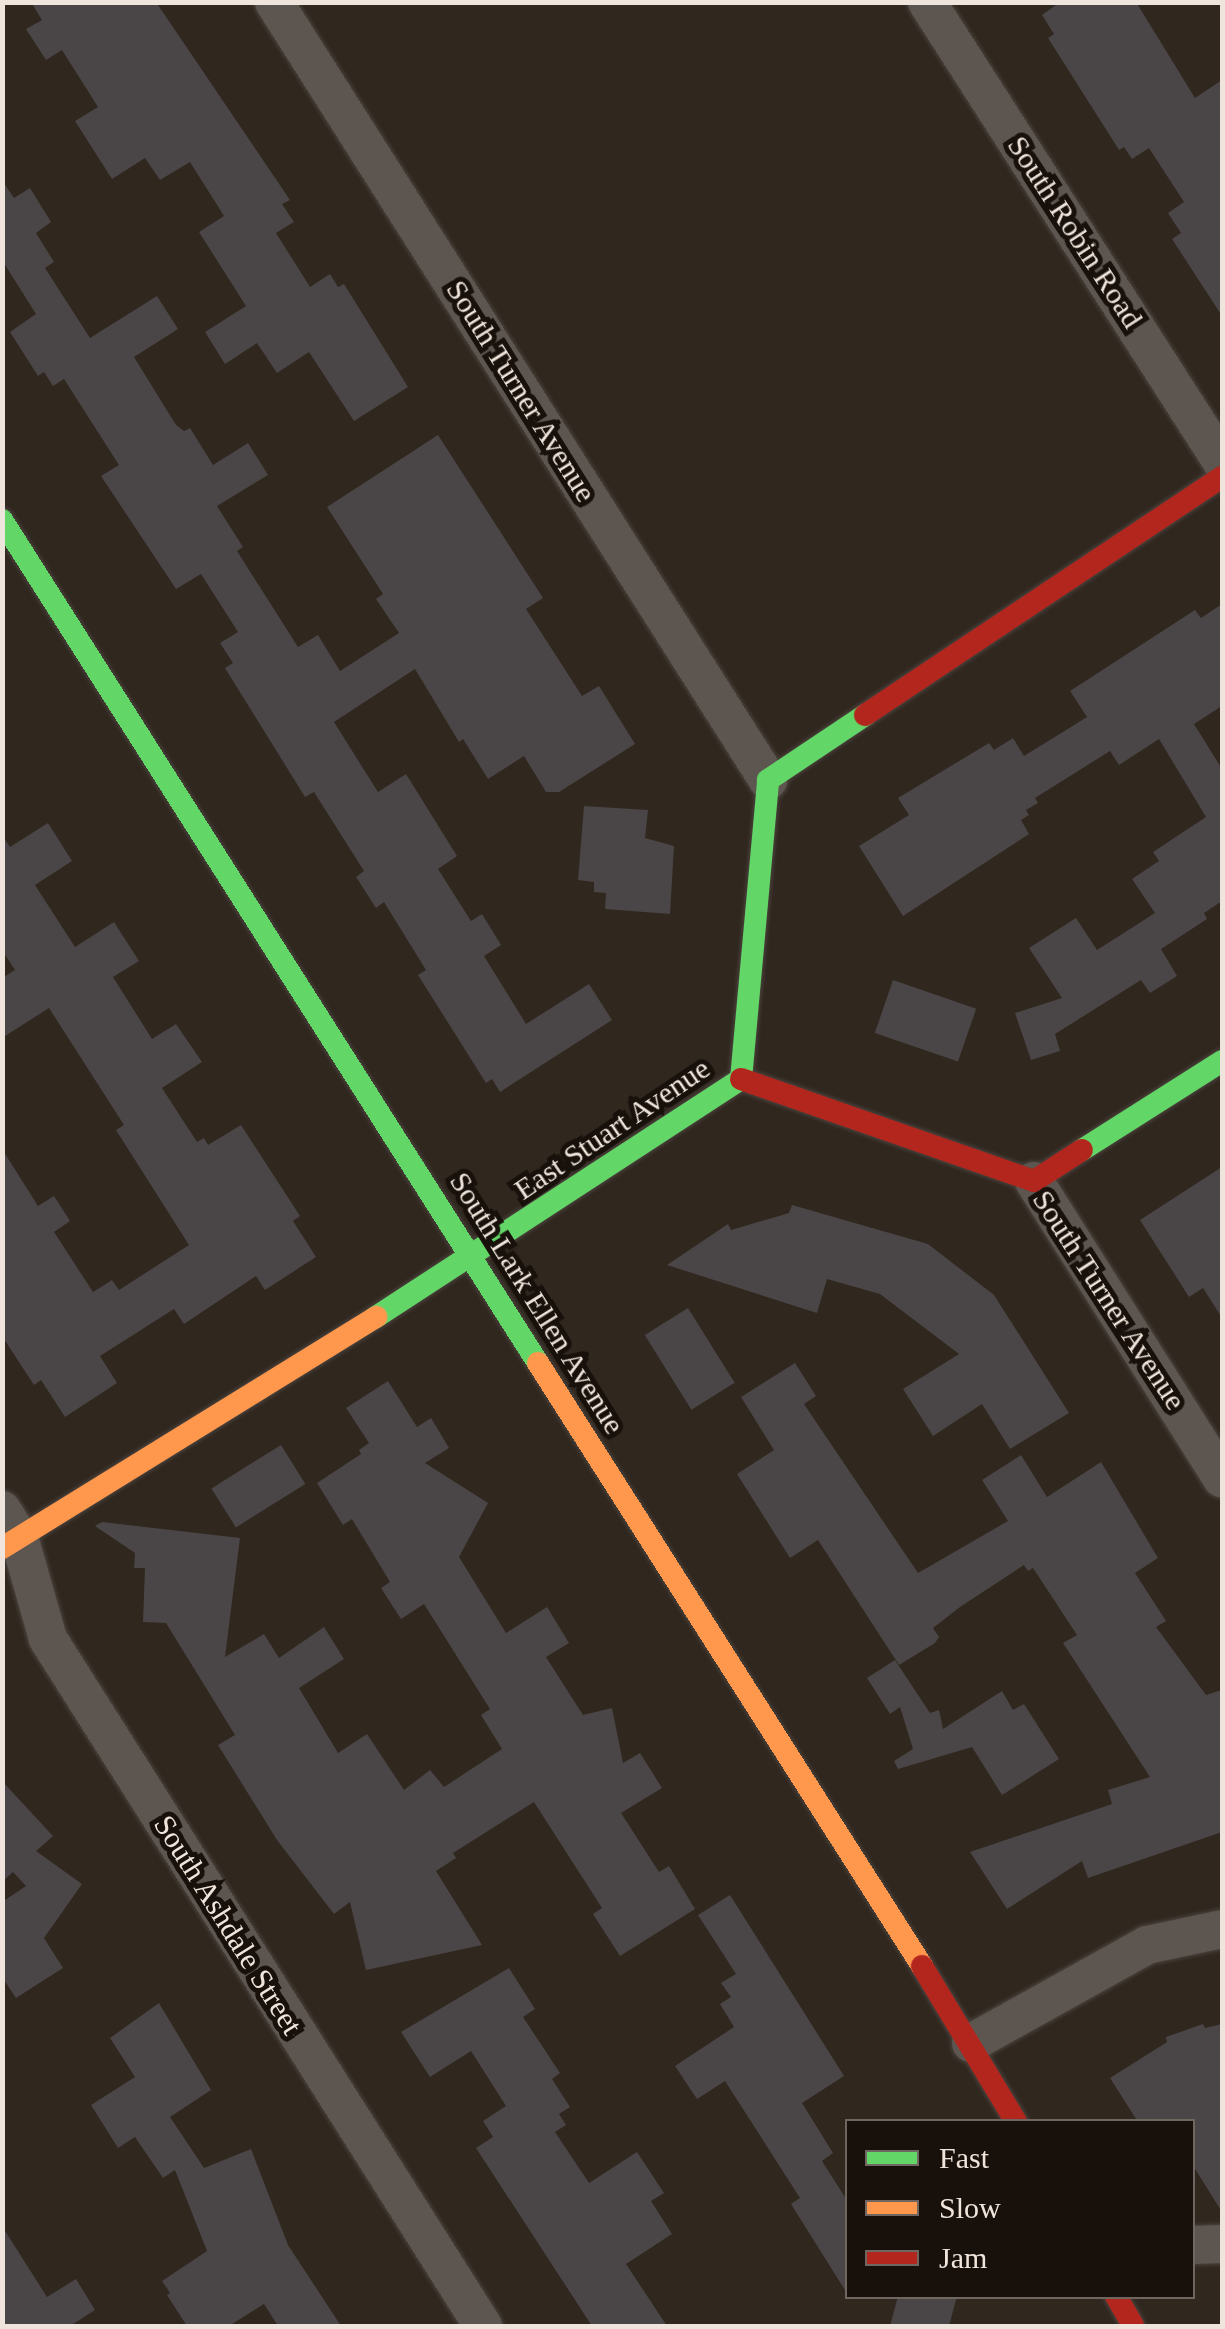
<!DOCTYPE html>
<style>
body{margin:0}
#map{position:relative;width:1225px;height:2329px;overflow:hidden;background:#30271f;font-family:"Times New Roman",serif}
div>[style]{position:absolute}
.building>*{inset:0;background:#4a4546;transform-origin:0 0}
.roads{filter:drop-shadow(0 0 2px #4a433d) drop-shadow(0 0 2px #4a433d)}
.street>*{height:38px;margin:-19px;padding:0 19px;transform-origin:19px;border-radius:19px;background:#5d5650}
.fast>*{height:22px;margin:-11px;padding:0 11px;transform-origin:11px;border-radius:11px;background:#63d668}
.slow>*{height:22px;margin:-11px;padding:0 11px;transform-origin:11px;border-radius:11px;background:#ff974d}
.jam>*{height:22px;margin:-11px;padding:0 11px;transform-origin:11px;border-radius:11px;background:#b3261e}
span{translate:-50% -50%;white-space:nowrap;text-align:center;line-height:1.15;-webkit-text-stroke:10px #18110b;paint-order:stroke}
.street-label{font-size:30px;color:#f0e5dc}
.frame{position:absolute;inset:0;border:5px solid #f0e5dc;pointer-events:none}
.legend{position:absolute;left:845px;top:2119px;width:350px;height:180px;box-sizing:border-box;background:#18110b;border:2px solid #6e665f;margin:0;padding:12px 18px;list-style:none;font-size:30px;color:#f0e5dc}
.legend li{display:flex;align-items:center;gap:20px;height:50px}
.legend b{width:50px;border:2px solid #6e665f}
</style>
<div id="map">
<div class="building">
<div style="clip-path:polygon(31px 2px,156px 2px,290px 200px,282px 204px,294px 222px,276px 233px,310px 287px,330px 274px,338px 287px,344px 284px,408px 387px,354px 421px,309px 352px,277px 373px,257px 343px,225px 364px,205px 332px,246px 306px,199px 232px,224px 216px,190px 162px,160px 180px,145px 158px,112px 179px,75px 121px,98px 107px,62px 50px,46px 60px,26px 29px,42px 20px)"></div>
<div style="clip-path:polygon(1060px 2px,1136px 2px,1195px 98px,1222px 80px,1222px 316px,1172px 239px,1181px 233px,1168px 213px,1184px 202px,1149px 148px,1132px 159px,1124px 147px,1119px 150px,1048px 38px,1054px 34px,1042px 15px)"></div>
<div style="clip-path:polygon(2px 180px,14px 198px,30px 188px,51px 222px,36px 233px,54px 262px,45px 268px,90px 338px,157px 296px,178px 329px,134px 357px,176px 425px,184px 431px,190px 428px,213px 465px,248px 443px,268px 475px,217px 506px,243px 547px,237px 551px,298px 647px,318px 635px,340px 671px,399px 633px,376px 599px,383px 594px,327px 507px,438px 435px,543px 598px,526px 609px,582px 696px,599px 686px,635px 744px,559px 792px,546px 792px,524px 756px,488px 779px,463px 739px,459px 742px,415px 669px,334px 722px,378px 792px,406px 774px,457px 856px,438px 869px,471px 921px,482px 914px,501px 945px,484px 956px,526px 1024px,589px 984px,612px 1020px,500px 1092px,492px 1079px,486px 1083px,418px 975px,426px 970px,384px 902px,376px 908px,356px 877px,364px 871px,314px 792px,305px 797px,225px 668px,233px 663px,220px 643px,238px 632px,201px 574px,176px 589px,101px 476px,119px 465px,64px 379px,53px 386px,44px 372px,38px 376px,10px 332px,36px 314px,2px 260px)"></div>
<div style="clip-path:polygon(1222px 604px,1222px 706px,1194px 724px,1222px 769px,1222px 901px,1204px 913px,1207px 919px,1161px 949px,1177px 976px,1150px 993px,1141px 980px,1055px 1034px,1060px 1051px,1031px 1060px,1015px 1013px,1062px 998px,1029px 948px,1076px 918px,1097px 950px,1155px 913px,1132px 879px,1159px 861px,1153px 852px,1206px 817px,1159px 739px,1119px 765px,1110px 751px,1035px 798px,1038px 803px,1026px 810px,1029px 815px,1021px 820px,1029px 834px,903px 916px,859px 846px,909px 815px,898px 798px,989px 743px,994px 750px,1013px 738px,1024px 756px,1087px 717px,1070px 691px,1195px 610px,1201px 618px)"></div>
<div style="clip-path:polygon(584px 806px,648px 810px,645px 838px,674px 846px,670px 914px,605px 909px,606px 893px,594px 892px,594px 882px,578px 880px)"></div>
<div style="clip-path:polygon(48px 823px,72px 861px,35px 885px,75px 947px,114px 922px,139px 961px,113px 977px,152px 1039px,176px 1024px,202px 1062px,162px 1088px,197px 1142px,204px 1138px,208px 1145px,241px 1125px,300px 1216px,293px 1221px,316px 1257px,265px 1290px,256px 1276px,184px 1324px,174px 1309px,100px 1356px,117px 1383px,65px 1417px,41px 1380px,34px 1385px,2px 1336px,2px 1149px,38px 1206px,54px 1196px,70px 1221px,54px 1232px,93px 1292px,112px 1280px,119px 1290px,189px 1245px,116px 1130px,124px 1125px,49px 1008px,2px 1038px,2px 978px,15px 970px,2px 950px,2px 835px,10px 847px)"></div>
<div style="left:893px;top:980px;width:88px;height:56px;rotate:19deg"></div>
<div style="clip-path:polygon(1222px 1167px,1222px 1318px,1203px 1288px,1189px 1297px,1140px 1220px)"></div>
<div style="clip-path:polygon(792px 1205px,928px 1244px,994px 1295px,1069px 1413px,1010px 1449px,982px 1404px,933px 1436px,903px 1389px,959px 1354px,880px 1294px,827px 1279px,817px 1313px,667px 1265px,728px 1224px,731px 1230px,789px 1213px)"></div>
<div style="left:688px;top:1308px;width:88px;height:51px;rotate:58deg"></div>
<div style="clip-path:polygon(795px 1363px,816px 1396px,804px 1404px,918px 1573px,1008px 1521px,982px 1480px,1021px 1455px,1047px 1497px,1101px 1462px,1158px 1558px,1135px 1573px,1166px 1621px,1156px 1627px,1206px 1695px,1222px 1690px,1222px 1832px,1088px 1878px,1082px 1861px,1007px 1909px,970px 1852px,1112px 1804px,1108px 1790px,1150px 1777px,1063px 1643px,1077px 1635px,1033px 1568px,1028px 1571px,1024px 1565px,960px 1607px,933px 1628px,939px 1637px,935px 1643px,899px 1665px,818px 1540px,790px 1558px,737px 1474px,774px 1450px,741px 1397px)"></div>
<div style="clip-path:polygon(388px 1381px,417px 1427px,431px 1418px,449px 1448px,425px 1463px,488px 1503px,459px 1557px,506px 1633px,547px 1607px,569px 1643px,546px 1657px,583px 1715px,612px 1708px,623px 1763px,640px 1753px,662px 1788px,621px 1813px,659px 1872px,669px 1866px,695px 1909px,620px 1956px,593px 1914px,602px 1908px,534px 1802px,453px 1853px,456px 1858px,436px 1871px,482px 1945px,366px 1970px,350px 1902px,334px 1914px,277px 1840px,218px 1745px,235px 1735px,166px 1623px,143px 1622px,145px 1568px,134px 1568px,135px 1553px,95px 1526px,102px 1522px,240px 1538px,225px 1657px,264px 1634px,279px 1658px,324px 1627px,344px 1659px,299px 1688px,338px 1753px,367px 1734px,404px 1790px,430px 1770px,444px 1787px,502px 1749px,481px 1715px,490px 1709px,424px 1604px,401px 1619px,381px 1588px,390px 1582px,352px 1519px,343px 1525px,317px 1483px,361px 1454px,359px 1450px,369px 1443px,346px 1408px)"></div>
<div style="left:281px;top:1445px;width:46px;height:82px;rotate:58deg"></div>
<div style="clip-path:polygon(895px 1660px,930px 1713px,939px 1710px,943px 1729px,1002px 1691px,1013px 1710px,1024px 1704px,1059px 1759px,1002px 1795px,972px 1747px,898px 1769px,894px 1761px,913px 1749px,900px 1707px,890px 1714px,867px 1678px)"></div>
<div style="clip-path:polygon(2px 1781px,53px 1836px,36px 1851px,82px 1884px,44px 1938px,63px 1968px,16px 1998px,2px 1977px,2px 1902px,26px 1886px,13px 1872px,2px 1882px)"></div>
<div style="clip-path:polygon(730px 1895px,844px 2076px,802px 2103px,833px 2153px,822px 2161px,848px 2202px,848px 2295px,791px 2204px,800px 2198px,725px 2081px,697px 2099px,675px 2066px,734px 2027px,720px 2004px,731px 1997px,721px 1983px,736px 1974px,698px 1915px)"></div>
<div style="clip-path:polygon(509px 1968px,535px 2009px,523px 2017px,560px 2073px,552px 2079px,570px 2107px,559px 2114px,566px 2125px,555px 2132px,589px 2183px,637px 2152px,664px 2193px,651px 2201px,672px 2234px,626px 2264px,667px 2326px,592px 2326px,476px 2148px,493px 2137px,483px 2121px,506px 2106px,471px 2051px,430px 2077px,401px 2032px)"></div>
<div style="clip-path:polygon(159px 2003px,211px 2090px,170px 2117px,204px 2168px,251px 2149px,288px 2245px,341px 2326px,278px 2326px,264px 2304px,229px 2326px,187px 2326px,167px 2295px,170px 2293px,162px 2281px,207px 2251px,175px 2170px,163px 2178px,135px 2137px,118px 2148px,91px 2105px,135px 2077px,110px 2038px)"></div>
<div style="clip-path:polygon(1203px 2024px,1205px 2028px,1222px 2024px,1222px 2212px,1192px 2164px,1192px 2122px,1138px 2122px,1110px 2078px,1167px 2042px,1166px 2037px)"></div>
<div style="clip-path:polygon(2px 2226px,47px 2297px,76px 2279px,95px 2310px,70px 2326px,2px 2326px)"></div>
<div style="clip-path:polygon(898px 2296px,957px 2296px,949px 2326px,890px 2326px)"></div>
</div>
<div class="roads">
<div class="street">
<div style="left:274px;top:2px;width:922px;rotate:57.59deg"></div>
<div style="left:927px;top:2px;width:546px;rotate:57.33deg"></div>
<div style="left:1034px;top:1181px;width:352px;rotate:57.7deg"></div>
<div style="left:2px;top:1510px;width:32px;rotate:58deg"></div>
<div style="left:19px;top:1537px;width:106px;rotate:74.1deg"></div>
<div style="left:48px;top:1639px;width:813px;rotate:57.66deg"></div>
<div style="left:971px;top:2043px;width:201px;rotate:-29.1deg"></div>
<div style="left:1147px;top:1945px;width:77px;rotate:-12deg"></div>
<div style="left:1192px;top:2245px;width:30px;rotate:-2deg"></div>
</div>
<div class="fast">
<div style="left:2px;top:520px;width:999px;rotate:57.55deg"></div>
<div style="left:1082px;top:1150px;width:166px;rotate:-32.4deg"></div>
<div style="left:376px;top:1317px;width:436px;rotate:-33.1deg"></div>
<div style="left:741px;top:1079px;width:300px;rotate:-84.8deg"></div>
<div style="left:768px;top:780px;width:117px;rotate:-33.8deg"></div>
</div>
<div class="slow">
<div style="left:538px;top:1363px;width:715px;rotate:57.51deg"></div>
<div style="left:2px;top:1548px;width:440px;rotate:-31.7deg"></div>
</div>
<div class="jam">
<div style="left:865px;top:715px;width:429px;rotate:-33.7deg"></div>
<div style="left:741px;top:1079px;width:310px;rotate:19.2deg"></div>
<div style="left:1034px;top:1181px;width:57px;rotate:-32.9deg"></div>
<div style="left:922px;top:1966px;width:182px;rotate:58.9deg"></div>
<div style="left:1116px;top:2296px;width:34px;rotate:60deg"></div>
</div>
</div>
<div class="street-label">
<span style="left:1075px;top:232px;rotate:57deg">South Robin Road</span>
<span style="left:521px;top:391px;rotate:58deg">South Turner Avenue</span>
<span style="left:612px;top:1129px;rotate:-34deg">East Stuart Avenue</span>
<span style="left:1109px;top:1300px;rotate:57deg">South Turner Avenue</span>
<span style="left:537px;top:1303px;rotate:58deg">South Lark Ellen Avenue</span>
<span style="left:228px;top:1925px;rotate:58deg">South Ashdale Street</span>
</div>
<div class="frame"></div>
<ul class="legend">
<li><b style="height:12px;background:#63d668"></b>Fast</li>
<li><b style="height:12px;background:#ff974d"></b>Slow</li>
<li><b style="height:12px;background:#b3261e"></b>Jam</li>
</ul>
</div>
